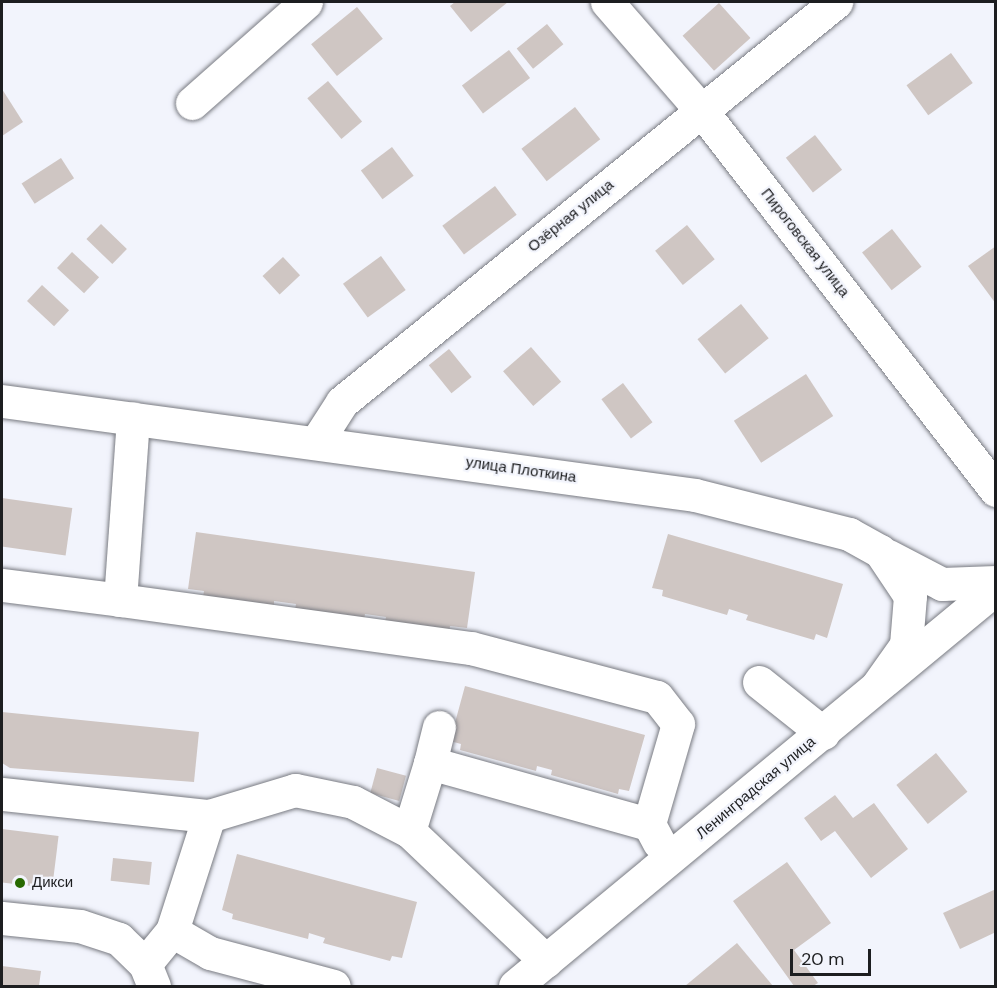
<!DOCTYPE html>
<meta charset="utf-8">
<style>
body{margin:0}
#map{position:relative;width:997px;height:988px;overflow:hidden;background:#f2f4fc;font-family:"DM Sans",sans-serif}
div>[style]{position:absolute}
.building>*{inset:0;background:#cfc6c3;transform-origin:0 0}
.roads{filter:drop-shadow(0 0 2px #797b82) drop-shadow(0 0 2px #797b82)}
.minor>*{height:33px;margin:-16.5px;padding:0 16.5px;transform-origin:16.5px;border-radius:16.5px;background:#fff}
.dots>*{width:16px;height:16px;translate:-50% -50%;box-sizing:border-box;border:3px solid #f2f4fc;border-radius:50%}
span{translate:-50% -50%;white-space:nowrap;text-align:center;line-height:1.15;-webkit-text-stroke:4.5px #f2f4fc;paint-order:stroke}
.street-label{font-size:15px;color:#1d1e20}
.poi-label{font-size:15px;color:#1d1e20}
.left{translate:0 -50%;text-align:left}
.frame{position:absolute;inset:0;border:3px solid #1d1e20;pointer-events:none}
.scale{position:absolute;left:790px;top:949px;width:81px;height:27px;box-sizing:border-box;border:3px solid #1d1e20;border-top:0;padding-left:8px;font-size:18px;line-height:21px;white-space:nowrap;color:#1d1e20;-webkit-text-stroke:4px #f2f4fc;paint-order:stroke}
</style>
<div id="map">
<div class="building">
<div style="clip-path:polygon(455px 2px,508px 2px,471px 32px,450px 6px)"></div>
<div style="left:719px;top:3px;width:47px;height:49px;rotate:48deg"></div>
<div style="left:357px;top:7px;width:41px;height:59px;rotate:51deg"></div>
<div style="left:547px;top:24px;width:26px;height:39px;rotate:51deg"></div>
<div style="left:509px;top:50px;width:35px;height:59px;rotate:53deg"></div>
<div style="left:951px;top:53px;width:37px;height:55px;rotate:54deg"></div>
<div style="left:328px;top:81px;width:53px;height:27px;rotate:50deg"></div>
<div style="clip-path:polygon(2px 89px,23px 122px,2px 136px)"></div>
<div style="left:575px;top:107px;width:41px;height:68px;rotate:52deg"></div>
<div style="left:815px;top:135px;width:44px;height:37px;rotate:52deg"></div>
<div style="left:392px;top:147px;width:36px;height:39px;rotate:53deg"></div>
<div style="left:61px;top:158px;width:24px;height:47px;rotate:57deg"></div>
<div style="left:495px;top:186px;width:36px;height:66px;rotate:53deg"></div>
<div style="left:101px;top:224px;width:36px;height:21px;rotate:44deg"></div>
<div style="left:687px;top:225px;width:44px;height:41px;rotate:51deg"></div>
<div style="left:892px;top:229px;width:48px;height:38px;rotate:52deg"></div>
<div style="clip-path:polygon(996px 246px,996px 304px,968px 266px)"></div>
<div style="left:72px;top:252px;width:37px;height:22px;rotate:43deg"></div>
<div style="left:381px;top:256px;width:42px;height:47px;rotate:54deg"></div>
<div style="left:283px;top:257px;width:25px;height:28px;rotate:47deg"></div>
<div style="left:42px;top:285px;width:37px;height:22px;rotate:43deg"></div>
<div style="left:741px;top:304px;width:44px;height:56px;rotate:51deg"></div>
<div style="left:531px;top:347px;width:46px;height:37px;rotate:49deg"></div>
<div style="left:449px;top:349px;width:36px;height:26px;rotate:51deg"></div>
<div style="left:806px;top:374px;width:50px;height:86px;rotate:57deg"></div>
<div style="left:623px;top:383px;width:49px;height:27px;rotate:53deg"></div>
<div style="left:2px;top:498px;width:71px;height:48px;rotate:8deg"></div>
<div style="clip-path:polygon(196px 532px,475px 572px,467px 628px,450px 626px,449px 632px,385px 622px,386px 617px,365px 614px,364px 620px,295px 610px,296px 604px,274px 601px,274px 607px,203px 597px,204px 591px,188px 589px)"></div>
<div style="clip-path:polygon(668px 534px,843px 584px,827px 638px,816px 634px,814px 640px,746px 620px,748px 615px,729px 609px,727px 615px,662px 596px,663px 590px,652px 588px)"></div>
<div style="clip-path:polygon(465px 686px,645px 735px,629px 791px,619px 789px,618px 794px,551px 775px,552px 770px,537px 766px,536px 771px,460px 750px,461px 744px,450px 741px)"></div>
<div style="clip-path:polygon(2px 712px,199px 732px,194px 782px,10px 768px,2px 763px)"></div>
<div style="left:936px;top:753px;width:50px;height:51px;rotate:51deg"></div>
<div style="left:377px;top:768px;width:30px;height:26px;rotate:15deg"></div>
<div style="clip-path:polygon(835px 795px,853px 818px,874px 803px,908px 849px,871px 878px,835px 831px,821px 841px,804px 818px)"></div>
<div style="left:2px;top:829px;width:57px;height:53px;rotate:7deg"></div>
<div style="clip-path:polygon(237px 854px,417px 902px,402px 958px,392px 956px,390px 961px,323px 943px,325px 938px,309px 933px,308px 939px,232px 919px,233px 914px,222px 910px)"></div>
<div style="left:113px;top:858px;width:39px;height:23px;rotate:6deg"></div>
<div style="clip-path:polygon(787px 862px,831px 923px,794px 950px,818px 983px,813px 986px,794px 986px,733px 901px)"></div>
<div style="clip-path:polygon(996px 889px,996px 932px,960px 949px,943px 913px)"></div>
<div style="clip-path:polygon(737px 943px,773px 986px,685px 986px)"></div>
<div style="clip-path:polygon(2px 966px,41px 971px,39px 986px,2px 986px)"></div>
</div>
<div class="roads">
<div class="minor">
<div style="left:607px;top:2px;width:143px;rotate:49deg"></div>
<div style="left:701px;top:110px;width:481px;rotate:52.2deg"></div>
<div style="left:192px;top:103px;width:152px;rotate:-41.5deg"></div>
<div style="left:2px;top:401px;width:699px;rotate:7.72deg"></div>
<div style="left:695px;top:495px;width:159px;rotate:14.2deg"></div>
<div style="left:849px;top:534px;width:35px;rotate:29deg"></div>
<div style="left:880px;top:551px;width:54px;rotate:56.3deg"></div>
<div style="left:910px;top:596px;width:49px;rotate:94.7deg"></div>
<div style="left:906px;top:645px;width:50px;rotate:125.3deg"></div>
<div style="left:317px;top:441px;width:46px;rotate:-57.3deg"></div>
<div style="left:342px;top:402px;width:636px;rotate:-39deg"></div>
<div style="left:888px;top:556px;width:61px;rotate:27.4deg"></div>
<div style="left:942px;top:584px;width:54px;rotate:-2.1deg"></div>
<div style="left:2px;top:585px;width:119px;rotate:7.2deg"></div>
<div style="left:120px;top:600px;width:182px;rotate:-85.9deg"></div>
<div style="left:120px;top:600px;width:354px;rotate:7.8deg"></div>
<div style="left:471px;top:648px;width:192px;rotate:14.8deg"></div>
<div style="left:657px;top:697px;width:34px;rotate:52deg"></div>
<div style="left:678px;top:724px;width:104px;rotate:106.2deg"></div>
<div style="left:759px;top:682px;width:82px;rotate:38.6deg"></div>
<div style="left:430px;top:763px;width:37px;rotate:-76deg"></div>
<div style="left:2px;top:794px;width:208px;rotate:6.1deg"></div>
<div style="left:2px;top:918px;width:78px;rotate:5.9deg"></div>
<div style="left:80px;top:926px;width:41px;rotate:18.4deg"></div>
<div style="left:119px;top:939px;width:36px;rotate:44deg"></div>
<div style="left:145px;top:964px;width:24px;rotate:68deg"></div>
<div style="left:172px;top:931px;width:44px;rotate:30.1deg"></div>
<div style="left:210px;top:953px;width:128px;rotate:14.9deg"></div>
<div style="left:546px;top:961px;width:189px;rotate:-136.5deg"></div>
<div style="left:409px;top:831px;width:71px;rotate:-72.8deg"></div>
<div style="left:430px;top:763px;width:227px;rotate:15.6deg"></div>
<div style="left:649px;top:824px;width:21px;rotate:62deg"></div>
<div style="left:145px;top:964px;width:43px;rotate:-50.7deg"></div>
<div style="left:172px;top:931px;width:121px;rotate:-72.2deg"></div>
<div style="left:209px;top:816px;width:90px;rotate:-16.8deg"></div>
<div style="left:295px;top:790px;width:59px;rotate:11.7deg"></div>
<div style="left:353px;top:802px;width:63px;rotate:27.4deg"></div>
<div style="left:515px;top:986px;width:624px;rotate:-39.61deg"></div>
</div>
</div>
<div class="dots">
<div style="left:20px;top:883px;background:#276900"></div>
</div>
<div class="street-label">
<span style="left:571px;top:216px;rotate:-39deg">Озёрная улица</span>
<span style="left:805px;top:243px;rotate:52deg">Пироговская улица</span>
<span style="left:521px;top:470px;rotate:8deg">улица Плоткина</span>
<span style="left:756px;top:788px;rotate:-40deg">Ленинградская улица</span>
</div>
<div class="poi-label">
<span class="left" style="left:32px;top:883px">Дикси</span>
</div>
<div class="frame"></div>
<div class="scale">20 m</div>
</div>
